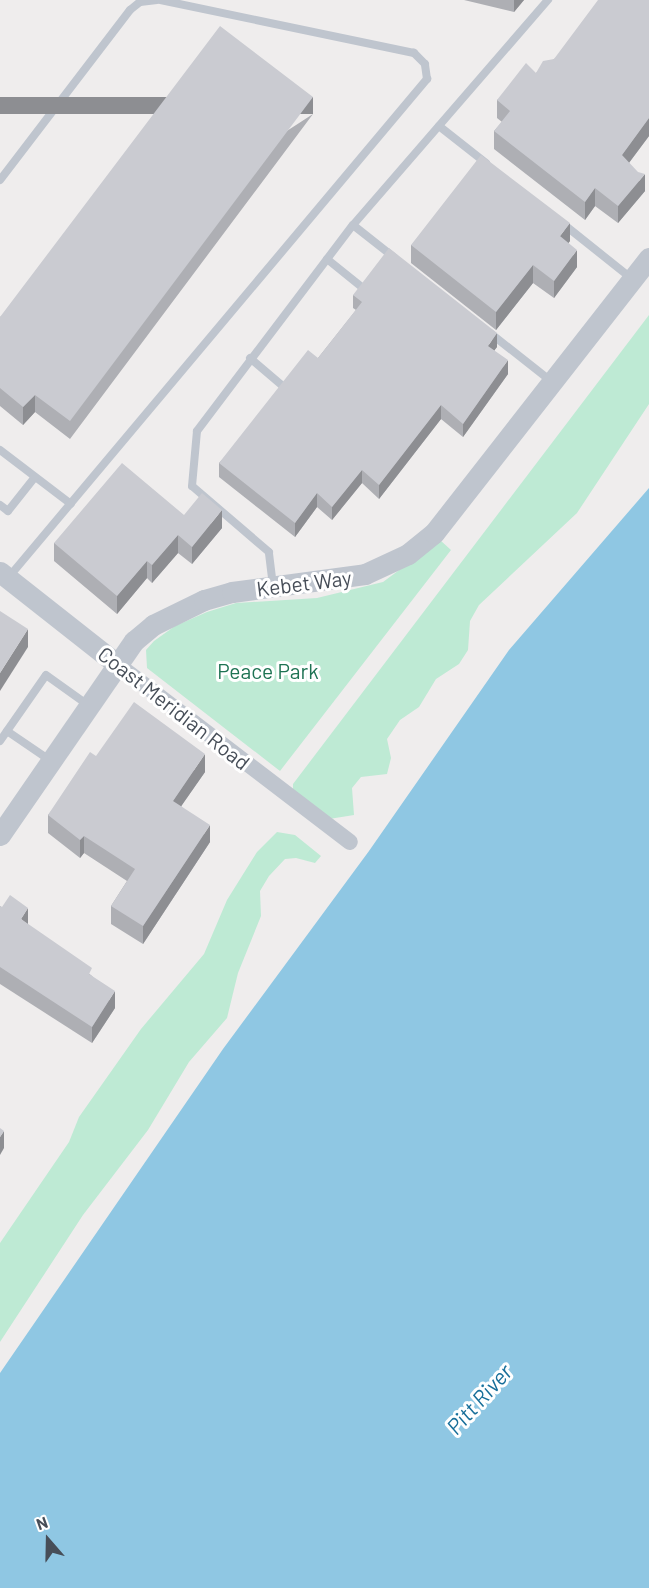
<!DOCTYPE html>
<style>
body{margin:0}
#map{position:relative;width:649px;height:1588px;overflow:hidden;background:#efeded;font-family:Barlow,sans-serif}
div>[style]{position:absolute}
.green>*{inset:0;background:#beead4}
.water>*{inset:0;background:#8fc7e3}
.service>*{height:8px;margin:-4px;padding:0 4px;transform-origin:4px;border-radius:4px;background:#bfc5ce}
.minor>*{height:16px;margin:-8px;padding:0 8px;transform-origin:8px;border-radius:8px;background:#bfc5ce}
.tertiary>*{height:21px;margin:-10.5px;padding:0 10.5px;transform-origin:10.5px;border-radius:10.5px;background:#bfc5ce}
.wall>*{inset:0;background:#aeafb4}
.shaded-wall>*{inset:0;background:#8d8e92;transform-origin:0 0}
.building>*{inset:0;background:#cacbd1}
span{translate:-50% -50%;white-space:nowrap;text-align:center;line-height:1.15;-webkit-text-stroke:6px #fff;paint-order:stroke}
.street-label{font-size:21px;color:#474e58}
.park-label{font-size:21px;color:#1e7353}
.water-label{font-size:22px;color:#186f9a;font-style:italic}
.north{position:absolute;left:18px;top:1510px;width:60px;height:60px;-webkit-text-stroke:4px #fff;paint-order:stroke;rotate:340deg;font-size:16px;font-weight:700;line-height:24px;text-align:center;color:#474e58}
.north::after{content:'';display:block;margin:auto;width:21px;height:27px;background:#474e58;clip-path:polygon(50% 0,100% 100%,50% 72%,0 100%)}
</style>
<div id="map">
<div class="green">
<div style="clip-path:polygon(649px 315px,649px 404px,577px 513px,479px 605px,470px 621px,468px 650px,459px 664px,436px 679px,419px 707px,400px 720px,387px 739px,391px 758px,387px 774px,361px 777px,352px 788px,354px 815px,329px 819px,293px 791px,293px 784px)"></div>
<div style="clip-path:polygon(440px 540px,451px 550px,280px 771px,147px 668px,146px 650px,154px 641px,175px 626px,207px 612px,236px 603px,317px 598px,383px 582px)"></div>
<div style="clip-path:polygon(277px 832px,295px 835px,321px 856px,315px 863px,296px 858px,285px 859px,269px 876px,260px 891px,261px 916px,238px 973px,227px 1018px,189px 1062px,148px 1130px,83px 1215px,0 1342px,0 1243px,69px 1142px,79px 1117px,141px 1029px,204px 954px,227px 900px,257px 852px)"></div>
</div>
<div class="water">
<div style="clip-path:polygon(649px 488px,649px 1588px,0 1588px,0 1373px,223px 1049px,369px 851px,509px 650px)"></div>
</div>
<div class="service">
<div style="left:439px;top:126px;width:60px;rotate:38.2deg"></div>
<div style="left:0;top:180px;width:214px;rotate:-52.6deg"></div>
<div style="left:130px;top:10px;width:13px;rotate:-39deg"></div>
<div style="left:140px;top:2px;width:17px;rotate:-7deg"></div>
<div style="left:562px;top:223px;width:88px;rotate:38.6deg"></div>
<div style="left:353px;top:225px;width:298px;rotate:-49.1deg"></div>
<div style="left:327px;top:259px;width:46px;rotate:38.9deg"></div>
<div style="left:490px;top:333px;width:79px;rotate:38.3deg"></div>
<div style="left:250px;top:358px;width:45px;rotate:40.5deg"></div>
<div style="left:0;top:450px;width:89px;rotate:37.3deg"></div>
<div style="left:0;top:505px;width:10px;rotate:37deg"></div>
<div style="left:8px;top:511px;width:43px;rotate:-51.5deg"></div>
<div style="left:8px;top:578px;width:652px;rotate:-49.98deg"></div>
<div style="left:427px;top:79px;width:15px;rotate:-98deg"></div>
<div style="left:425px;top:64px;width:16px;rotate:-135deg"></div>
<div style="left:414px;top:53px;width:259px;rotate:-168.2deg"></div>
<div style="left:273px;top:586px;width:34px;rotate:-97deg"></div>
<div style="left:269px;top:552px;width:101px;rotate:-139.4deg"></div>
<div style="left:192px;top:486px;width:55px;rotate:-84.8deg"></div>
<div style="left:197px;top:431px;width:258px;rotate:-52.9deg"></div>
<div style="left:353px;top:225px;width:53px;rotate:38.2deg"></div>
<div style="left:7px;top:731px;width:53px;rotate:34.3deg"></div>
<div style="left:0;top:741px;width:80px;rotate:-55.1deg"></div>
<div style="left:46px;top:675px;width:52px;rotate:35.5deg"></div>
</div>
<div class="minor">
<div style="left:117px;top:664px;width:293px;rotate:37.4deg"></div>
</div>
<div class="tertiary">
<div style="left:0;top:572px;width:149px;rotate:38.2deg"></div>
<div style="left:0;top:835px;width:236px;rotate:-55.4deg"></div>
<div style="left:134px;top:641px;width:25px;rotate:-40deg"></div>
<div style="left:153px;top:625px;width:57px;rotate:-26.1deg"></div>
<div style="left:204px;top:600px;width:29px;rotate:-16deg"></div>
<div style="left:232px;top:592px;width:134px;rotate:-7.7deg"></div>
<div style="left:365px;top:574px;width:47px;rotate:-24.9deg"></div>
<div style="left:408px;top:554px;width:33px;rotate:-39deg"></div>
<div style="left:434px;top:533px;width:349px;rotate:-52deg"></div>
</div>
<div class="wall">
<div style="clip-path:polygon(464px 0,524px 0,514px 12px)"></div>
<div style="clip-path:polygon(649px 0,649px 136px,629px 163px,645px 191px,618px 223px,595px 206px,585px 220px,494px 149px,494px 131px,502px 122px,497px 118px,497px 100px,536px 73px,554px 59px)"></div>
<div style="clip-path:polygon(313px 114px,70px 439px,35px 412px,23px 425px,0 406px,0 317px)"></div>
<div style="clip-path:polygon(570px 241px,568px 243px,577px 267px,554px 298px,533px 283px,496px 330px,411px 263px,411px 245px)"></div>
<div style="clip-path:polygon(353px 295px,497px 347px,494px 350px,508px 374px,463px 437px,441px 419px,379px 499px,362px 483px,332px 520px,317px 507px,295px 537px,219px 477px,219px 463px,318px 358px,356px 310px,353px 308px)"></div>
<div style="clip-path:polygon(184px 515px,222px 528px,192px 564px,178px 553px,152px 583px,147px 578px,117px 614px,54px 561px,54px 543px)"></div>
<div style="clip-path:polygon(96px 756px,205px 772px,181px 806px,210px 842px,143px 944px,111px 924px,111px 906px,127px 881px,84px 853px,80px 858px,48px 833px,48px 815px)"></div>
<div style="clip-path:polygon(0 906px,28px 925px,92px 976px,115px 1008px,92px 1043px,0 984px)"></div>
</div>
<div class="shaded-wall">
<div style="clip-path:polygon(514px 0,524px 0,514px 12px)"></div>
<div style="left:313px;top:97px;width:17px;height:405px;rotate:90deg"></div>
<div style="clip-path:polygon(649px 118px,649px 136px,622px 172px,622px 155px)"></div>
<div style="clip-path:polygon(645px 174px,645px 191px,618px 223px,618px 206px)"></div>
<div style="clip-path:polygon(595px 188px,595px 206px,585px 220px,585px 202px)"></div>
<div style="clip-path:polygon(570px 223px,570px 241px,560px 254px,560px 236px)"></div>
<div style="clip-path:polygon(577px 250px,577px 267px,554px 298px,554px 281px)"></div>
<div style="clip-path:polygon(533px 265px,533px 283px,496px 330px,496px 312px)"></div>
<div style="clip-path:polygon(497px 333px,497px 347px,488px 359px,488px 346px)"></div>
<div style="clip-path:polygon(508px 360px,508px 374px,463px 437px,463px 424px)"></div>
<div style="clip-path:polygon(35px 395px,35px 412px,23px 425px,23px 407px)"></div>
<div style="clip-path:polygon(441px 405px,441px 419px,379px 499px,379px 485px)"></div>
<div style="clip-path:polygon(362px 470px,362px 483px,332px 520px,332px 507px)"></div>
<div style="clip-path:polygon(317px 493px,317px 507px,295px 537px,295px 523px)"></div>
<div style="clip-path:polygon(222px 510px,222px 528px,192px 564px,192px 547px)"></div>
<div style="clip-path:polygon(178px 535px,178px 553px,152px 583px,152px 565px)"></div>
<div style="clip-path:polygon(147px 561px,147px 578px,117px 614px,117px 596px)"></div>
<div style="clip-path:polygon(28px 629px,28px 647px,0 691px,0 673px)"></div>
<div style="clip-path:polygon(205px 754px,205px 772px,173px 818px,173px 801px)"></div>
<div style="clip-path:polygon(210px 825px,210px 842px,143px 944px,143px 926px)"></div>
<div style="clip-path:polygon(84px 836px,84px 853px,80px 858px,80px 840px)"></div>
<div style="clip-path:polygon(28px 908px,28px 925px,21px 919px)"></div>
<div style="clip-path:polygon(115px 991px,115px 1008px,92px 1043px,92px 1027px)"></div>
<div style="clip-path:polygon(4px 1131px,4px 1148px,0 1155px,0 1137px)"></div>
</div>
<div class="building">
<div style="clip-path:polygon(598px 0,649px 0,649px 118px,622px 155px,638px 172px,645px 174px,618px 206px,595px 188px,585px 202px,494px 131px,510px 111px,497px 100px,526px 63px,536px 73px,543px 61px,554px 59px)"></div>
<div style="clip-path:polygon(220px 26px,313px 97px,70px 421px,35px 395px,23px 407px,0 388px,0 317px)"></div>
<div style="clip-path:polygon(481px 155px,570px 223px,560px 236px,577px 250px,554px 281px,533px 265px,496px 312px,411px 245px)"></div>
<div style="clip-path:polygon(389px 248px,497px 333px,488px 346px,508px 360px,463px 424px,441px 405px,379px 485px,362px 470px,332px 507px,317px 493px,295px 523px,219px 463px,308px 350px,318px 358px,362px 302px,353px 295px)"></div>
<div style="clip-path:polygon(122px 463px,184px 515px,202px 493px,222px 510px,192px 547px,178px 535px,152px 565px,147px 561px,117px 596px,54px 543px)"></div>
<div style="clip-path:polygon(0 611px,28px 629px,0 673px)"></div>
<div style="clip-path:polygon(134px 702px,205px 754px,173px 801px,210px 825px,143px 926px,111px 906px,135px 869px,84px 836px,80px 840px,48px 815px,90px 752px,96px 756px)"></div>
<div style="clip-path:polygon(10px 895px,28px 908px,21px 919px,92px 968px,89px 974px,115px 991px,92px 1027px,0 967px,0 906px,2px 907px)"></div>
<div style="clip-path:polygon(0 1128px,4px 1131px,0 1137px)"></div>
</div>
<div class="street-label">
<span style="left:304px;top:583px;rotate:-7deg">Kebet Way</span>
<span style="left:174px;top:708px;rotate:38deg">Coast Meridian Road</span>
</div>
<div class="park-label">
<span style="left:268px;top:671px">Peace Park</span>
</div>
<div class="water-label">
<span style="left:479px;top:1399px;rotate:-48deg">Pitt River</span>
</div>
<div class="north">N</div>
</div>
